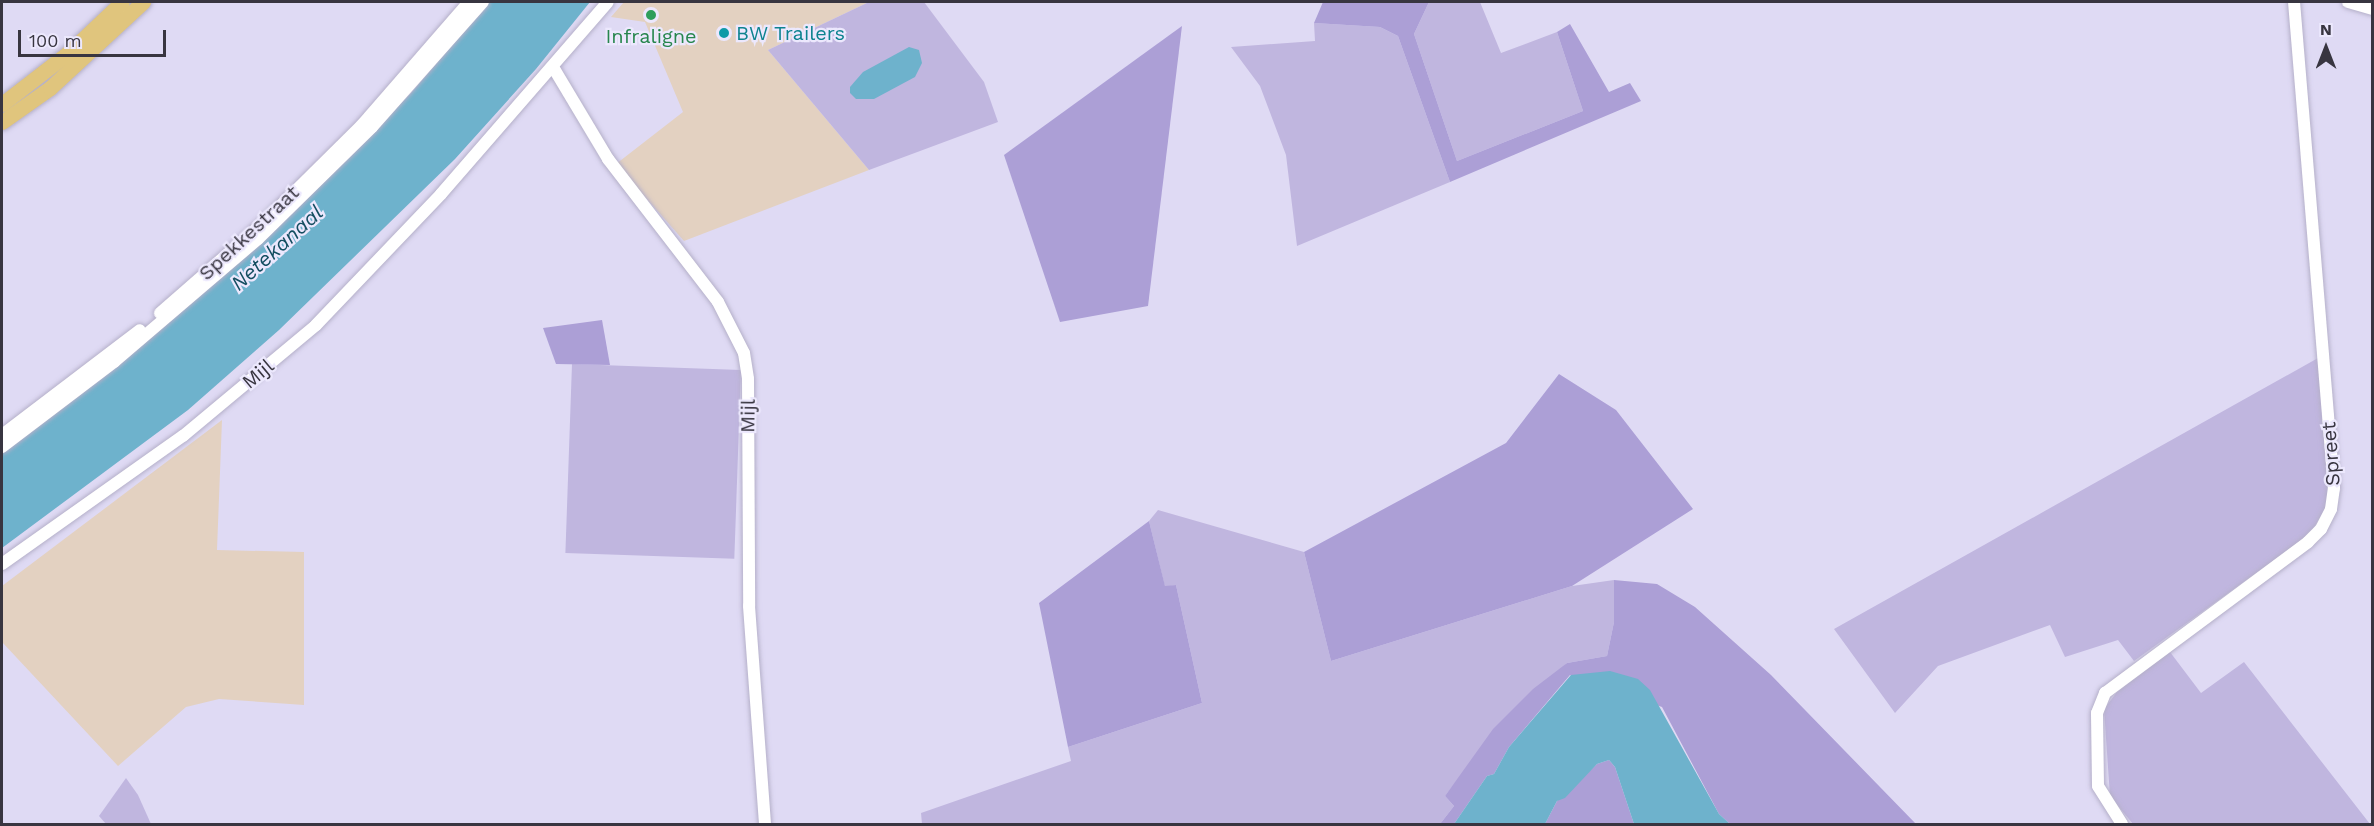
<!DOCTYPE html>
<style>
body{margin:0}
#map{position:relative;width:2374px;height:826px;overflow:hidden;background:#dfdaf4;font-family:"Work Sans",sans-serif}
div>[style]{position:absolute}
.industrial>*{inset:0;background:#e3d1c1}
.green>*{inset:0;background:#c0b6df;transform-origin:0 0}
.forest>*{inset:0;background:#ac9fd6}
.water>*{inset:0;background:#6eb2cc}
.roads{filter:drop-shadow(0 0 2px #b5b0c9) drop-shadow(0 0 2px #b5b0c9)}
.minor>*{height:12px;margin:-6px;padding:0 6px;transform-origin:6px;border-radius:6px;background:#fff}
.major>*{height:15px;margin:-7.5px;padding:0 7.5px;transform-origin:7.5px;border-radius:7.5px;background:#e0c57d}
.dots>*{width:16px;height:16px;translate:-50% -50%;box-sizing:border-box;border:3px solid #ece8fd;border-radius:50%}
span{translate:-50% -50%;white-space:nowrap;text-align:center;line-height:1.15;-webkit-text-stroke:4.5px #ece8fd;paint-order:stroke}
.culture-label{font-size:20px;color:#0d838f}
.left{translate:0 -50%;text-align:left}
.leisure-label{font-size:20px;color:#27864d}
.street-label{font-size:20px;color:#383540}
.water-label{font-size:21px;color:#144e61;font-style:italic}
.frame{position:absolute;inset:0;border:3px solid #383540;pointer-events:none}
.north{position:absolute;left:2296px;top:18px;width:60px;height:60px;-webkit-text-stroke:4px #ece8fd;paint-order:stroke;rotate:0deg;font-size:16px;font-weight:700;line-height:24px;text-align:center;color:#383540}
.north::after{content:'';display:block;margin:auto;width:21px;height:27px;background:#383540;clip-path:polygon(50% 0,100% 100%,50% 72%,0 100%)}
.scale{position:absolute;left:18px;top:30px;width:148px;height:27px;box-sizing:border-box;border:3px solid #383540;border-top:0;padding-left:8px;font-size:18px;line-height:21px;white-space:nowrap;color:#383540;-webkit-text-stroke:4px #ece8fd;paint-order:stroke}
</style>
<div id="map">
<div class="industrial">
<div style="clip-path:polygon(624px 2px,869px 2px,768px 50px,869px 170px,684px 241px,616px 164px,683px 112px,645px 22px,611px 17px)"></div>
<div style="clip-path:polygon(222px 420px,217px 550px,304px 552px,304px 705px,219px 699px,186px 707px,118px 766px,2px 642px,2px 586px)"></div>
</div>
<div class="green">
<div style="clip-path:polygon(869px 2px,924px 2px,984px 82px,998px 122px,869px 170px,768px 50px)"></div>
<div style="clip-path:polygon(1429px 2px,1480px 2px,1501px 53px,1557px 32px,1583px 111px,1457px 161px,1414px 34px)"></div>
<div style="clip-path:polygon(1314px 23px,1380px 27px,1398px 36px,1450px 182px,1297px 246px,1286px 155px,1260px 86px,1231px 47px,1315px 41px)"></div>
<div style="clip-path:polygon(2318px 358px,2328px 495px,2326px 507px,2310px 534px,2134px 661px,2118px 640px,2065px 657px,2050px 625px,1938px 666px,1895px 713px,1834px 629px)"></div>
<div style="left:572px;top:364px;width:169px;height:189px;rotate:2deg"></div>
<div style="clip-path:polygon(1158px 510px,1304px 552px,1331px 661px,1572px 586px,1614px 580px,1614px 622px,1607px 656px,1567px 663px,1468px 766px,1445px 796px,1454px 806px,1440px 824px,922px 824px,921px 813px,1071px 761px,1068px 747px,1202px 703px,1176px 585px,1165px 587px,1149px 521px)"></div>
<div style="clip-path:polygon(2170px 652px,2201px 693px,2244px 662px,2370px 824px,2133px 824px,2110px 796px,2104px 709px,2117px 692px)"></div>
<div style="clip-path:polygon(126px 778px,138px 795px,151px 824px,106px 824px,99px 816px)"></div>
</div>
<div class="forest">
<div style="clip-path:polygon(1323px 2px,1429px 2px,1414px 34px,1457px 161px,1583px 111px,1557px 32px,1570px 24px,1609px 92px,1630px 83px,1641px 101px,1450px 182px,1398px 36px,1380px 27px,1314px 23px)"></div>
<div style="clip-path:polygon(1182px 26px,1148px 306px,1060px 322px,1004px 155px)"></div>
<div style="clip-path:polygon(602px 320px,610px 365px,556px 364px,543px 328px)"></div>
<div style="clip-path:polygon(1559px 374px,1616px 410px,1693px 509px,1572px 586px,1331px 661px,1304px 552px,1506px 443px)"></div>
<div style="clip-path:polygon(1149px 521px,1165px 586px,1176px 585px,1202px 703px,1068px 747px,1039px 603px)"></div>
<div style="clip-path:polygon(1614px 580px,1657px 584px,1695px 607px,1771px 675px,1916px 824px,1730px 824px,1719px 814px,1662px 707px,1570px 675px,1509px 747px,1494px 774px,1487px 776px,1454px 824px,1440px 824px,1454px 806px,1445px 796px,1493px 729px,1533px 689px,1567px 663px,1607px 656px,1614px 622px)"></div>
<div style="clip-path:polygon(1609px 760px,1615px 767px,1634px 824px,1545px 824px,1557px 801px,1597px 764px)"></div>
</div>
<div class="water">
<div style="clip-path:polygon(489px 2px,590px 2px,536px 69px,455px 159px,279px 330px,188px 410px,2px 548px,2px 452px,96px 382px,270px 235px,411px 93px)"></div>
<div style="clip-path:polygon(909px 47px,919px 50px,922px 63px,915px 77px,874px 99px,856px 99px,850px 93px,850px 87px,863px 72px)"></div>
<div style="clip-path:polygon(1610px 671px,1638px 679px,1650px 690px,1719px 814px,1730px 824px,1634px 824px,1615px 767px,1609px 760px,1597px 764px,1565px 798px,1557px 801px,1545px 824px,1454px 824px,1487px 776px,1494px 774px,1509px 747px,1571px 675px)"></div>
</div>
<div class="roads">
<div class="minor">
<div style="left:2348px;top:2px;width:25px;rotate:16deg"></div>
<div style="left:553px;top:67px;width:107px;rotate:59.1deg"></div>
<div style="left:608px;top:159px;width:180px;rotate:52.4deg"></div>
<div style="left:718px;top:302px;width:57px;rotate:63deg"></div>
<div style="left:744px;top:353px;width:26px;rotate:81deg"></div>
<div style="left:748px;top:379px;width:227px;rotate:89.7deg"></div>
<div style="left:749px;top:606px;width:219px;rotate:85.8deg"></div>
<div style="left:160px;top:313px;width:135px;rotate:-41.1deg"></div>
<div style="left:262px;top:224px;width:141px;rotate:-44.7deg"></div>
<div style="left:362px;top:125px;width:163px;rotate:-49deg"></div>
<div style="left:2px;top:435px;width:173px;rotate:-37.3deg"></div>
<div style="left:2px;top:447px;width:141px;rotate:-37.2deg"></div>
<div style="left:114px;top:362px;width:189px;rotate:-40.5deg"></div>
<div style="left:258px;top:239px;width:160px;rotate:-44.5deg"></div>
<div style="left:372px;top:127px;width:167px;rotate:-48.4deg"></div>
<div style="left:2px;top:564px;width:222px;rotate:-35.3deg"></div>
<div style="left:183px;top:436px;width:173px;rotate:-39.8deg"></div>
<div style="left:316px;top:325px;width:181px;rotate:-46.3deg"></div>
<div style="left:441px;top:194px;width:254px;rotate:-49deg"></div>
<div style="left:2122px;top:824px;width:45px;rotate:-122.3deg"></div>
<div style="left:2098px;top:786px;width:73px;rotate:-90.8deg"></div>
<div style="left:2097px;top:713px;width:22px;rotate:-68deg"></div>
<div style="left:2105px;top:693px;width:253px;rotate:-36.6deg"></div>
<div style="left:2308px;top:542px;width:18px;rotate:-45deg"></div>
<div style="left:2321px;top:529px;width:22px;rotate:-63deg"></div>
<div style="left:2331px;top:509px;width:21px;rotate:-82deg"></div>
<div style="left:2334px;top:488px;width:488px;rotate:-94.7deg"></div>
</div>
<div class="major">
<div style="left:2px;top:104px;width:83px;rotate:-37.7deg"></div>
<div style="left:68px;top:53px;width:74px;rotate:-43.4deg"></div>
<div style="left:2px;top:122px;width:59px;rotate:-35.3deg"></div>
<div style="left:50px;top:88px;width:127px;rotate:-42.8deg"></div>
</div>
</div>
<div class="dots">
<div style="left:651px;top:15px;background:#2e9e5b"></div>
<div style="left:724px;top:33px;background:#0f9aa8"></div>
</div>
<div class="culture-label">
<span class="left" style="left:736px;top:33px">BW Trailers</span>
</div>
<div class="leisure-label">
<span style="left:651px;top:36px">Infraligne</span>
</div>
<div class="street-label">
<span style="left:249px;top:233px;rotate:-43deg">Spekkestraat</span>
<span style="left:258px;top:374px;rotate:-40deg">Mijl</span>
<span style="left:748px;top:416px;rotate:-89deg">Mijl</span>
<span style="left:2331px;top:454px;rotate:-94deg">Spreet</span>
</div>
<div class="water-label">
<span style="left:277px;top:248px;rotate:-42deg">Netekanaal</span>
</div>
<div class="frame"></div>
<div class="north">N</div>
<div class="scale">100 m</div>
</div>
